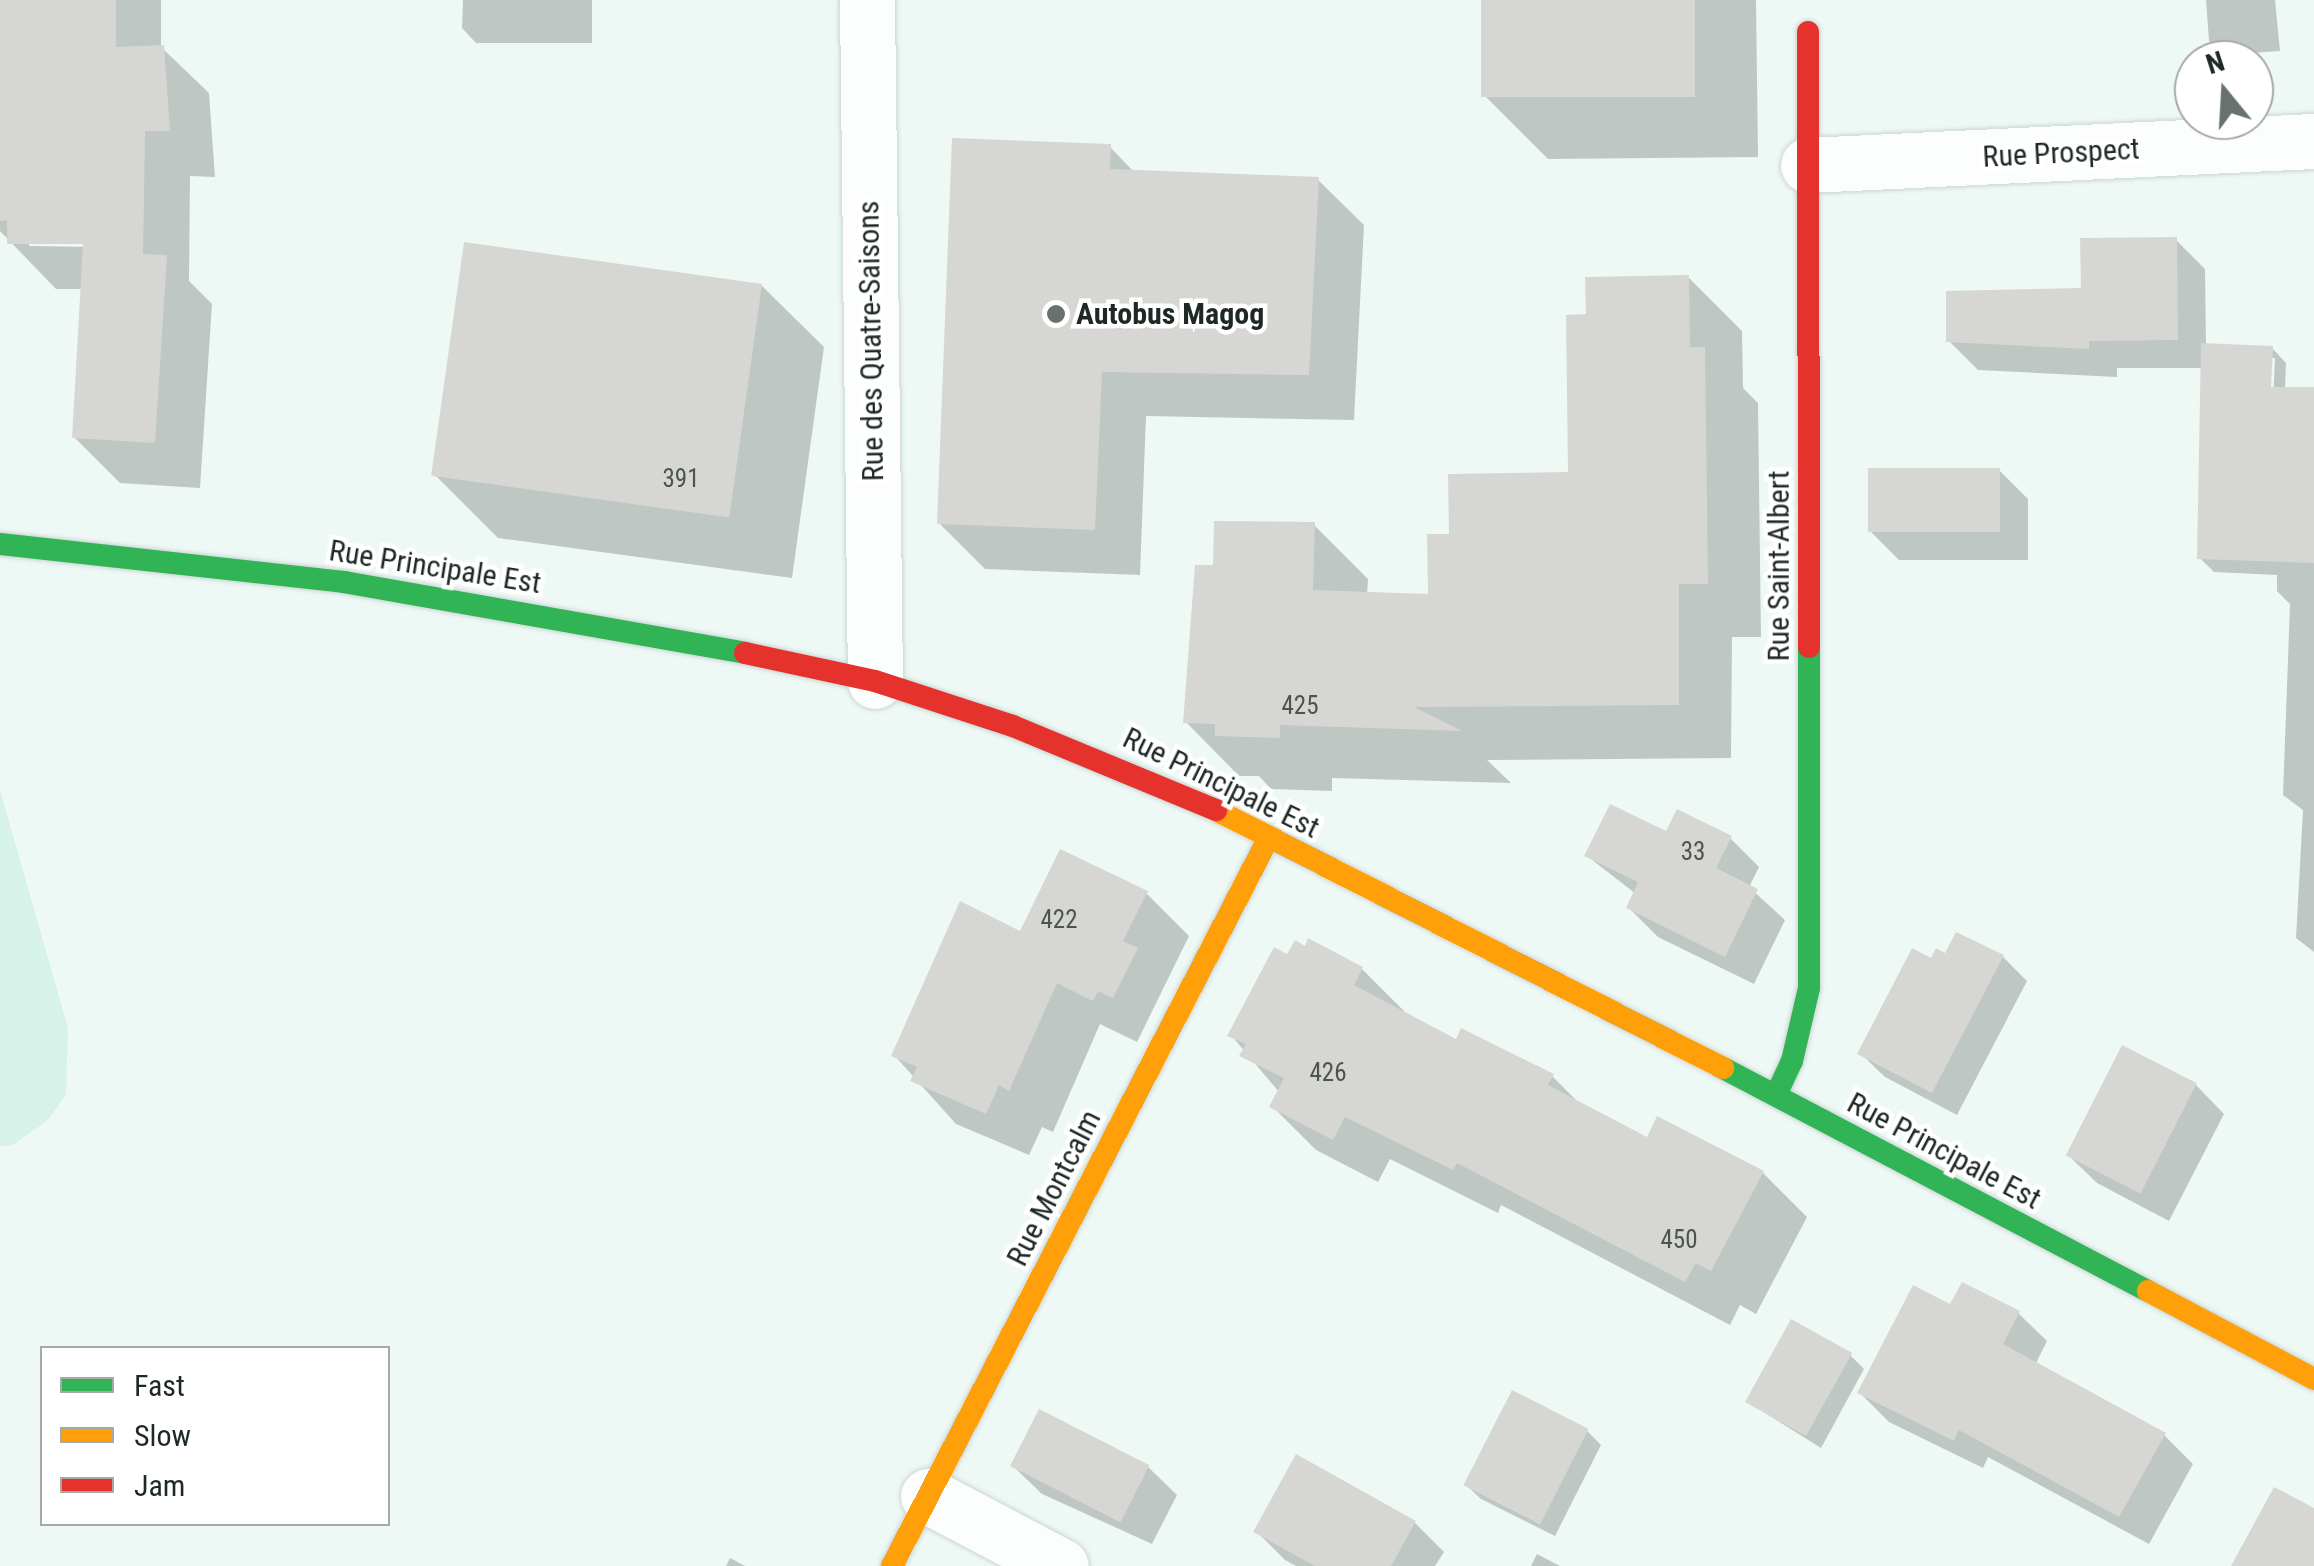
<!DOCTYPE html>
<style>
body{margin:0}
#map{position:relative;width:2314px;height:1566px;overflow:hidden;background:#eef9f6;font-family:"Roboto Condensed",sans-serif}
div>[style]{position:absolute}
.green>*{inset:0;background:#d7f2e9}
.shadow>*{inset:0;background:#0003}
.building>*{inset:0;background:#d6d7d3;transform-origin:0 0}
.roads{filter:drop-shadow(0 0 2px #cbd5d2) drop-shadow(0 0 2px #cbd5d2)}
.street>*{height:55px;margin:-27.5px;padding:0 27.5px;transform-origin:27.5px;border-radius:27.5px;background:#fcfefe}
.fast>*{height:22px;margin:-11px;padding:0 11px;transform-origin:11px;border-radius:11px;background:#30b455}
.slow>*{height:22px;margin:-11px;padding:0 11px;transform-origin:11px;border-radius:11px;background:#ff9f0a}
.jam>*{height:22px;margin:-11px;padding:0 11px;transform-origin:11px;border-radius:11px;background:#e5322d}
.dots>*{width:28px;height:28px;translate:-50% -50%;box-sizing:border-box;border:5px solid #fff;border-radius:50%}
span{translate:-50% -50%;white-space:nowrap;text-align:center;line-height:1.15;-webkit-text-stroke:9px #fff;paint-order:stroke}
.number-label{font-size:25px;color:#4c5450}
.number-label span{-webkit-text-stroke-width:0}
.street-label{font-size:30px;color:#1e2825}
.poi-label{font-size:30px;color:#1e2825;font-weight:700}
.left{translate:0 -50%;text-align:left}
.legend{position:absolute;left:40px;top:1346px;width:350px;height:180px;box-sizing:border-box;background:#fff;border:2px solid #a5a9a8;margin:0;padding:12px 18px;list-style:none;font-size:30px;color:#1e2825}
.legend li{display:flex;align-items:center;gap:20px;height:50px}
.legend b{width:50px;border:2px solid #a5a9a8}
.north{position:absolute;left:2174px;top:40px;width:100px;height:100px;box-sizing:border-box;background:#fff;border:2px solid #a5a9a8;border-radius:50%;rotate:342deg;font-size:28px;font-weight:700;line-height:40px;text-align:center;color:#1e2825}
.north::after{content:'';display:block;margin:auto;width:35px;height:45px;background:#67716e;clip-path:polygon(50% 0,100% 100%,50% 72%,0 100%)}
</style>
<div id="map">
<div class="green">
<div style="clip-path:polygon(0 790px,68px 1028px,66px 1095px,48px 1120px,13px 1145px,0 1146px)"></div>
</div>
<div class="shadow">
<div style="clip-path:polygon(evenodd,0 0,161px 0,161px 47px,209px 93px,215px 177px,190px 176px,189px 281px,212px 304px,200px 488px,120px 483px,74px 437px,83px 289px,56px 289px,0 231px,0 0,29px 241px,96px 242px,95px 247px,29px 246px,29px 241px)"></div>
<div style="clip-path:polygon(463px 0,592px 0,592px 43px,476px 43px,462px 28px)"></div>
<div style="clip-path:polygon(1484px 0,1756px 0,1758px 157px,1548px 159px,1485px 96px)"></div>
<div style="clip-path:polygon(2206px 0,2275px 0,2280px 51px,2223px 55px,2209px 41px)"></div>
<div style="clip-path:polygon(1110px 147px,1135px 173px,1318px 180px,1364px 225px,1354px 420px,1146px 416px,1140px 575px,985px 569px,939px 523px)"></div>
<div style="clip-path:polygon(evenodd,2176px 240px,2205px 269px,2206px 346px,2272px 348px,2286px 363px,2285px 390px,2314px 390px,2314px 952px,2296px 938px,2303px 810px,2283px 795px,2290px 604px,2277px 591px,2277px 575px,2214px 572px,2200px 558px,2203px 368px,2117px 368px,2117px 377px,1978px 370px,1949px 341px,2083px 291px,2176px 240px,2270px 358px,2275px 358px,2273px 400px,2268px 400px,2270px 358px)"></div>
<div style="clip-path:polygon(1688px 277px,1742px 331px,1743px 388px,1758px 403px,1761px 637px,1732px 637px,1731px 758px,1487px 760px,1511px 783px,1332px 778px,1332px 791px,1271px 789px,1259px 776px,1239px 776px,1186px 722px,1215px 568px,1314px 525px,1368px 579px,1367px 595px,1431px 597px,1452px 536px,1571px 475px,1589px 317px)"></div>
<div style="clip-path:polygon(761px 285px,824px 347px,792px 578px,498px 538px,435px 475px)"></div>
<div style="clip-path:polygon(1999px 470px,2028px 499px,2028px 560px,1899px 560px,1870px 531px)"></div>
<div style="clip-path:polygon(1667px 834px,1730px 838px,1759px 867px,1749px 887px,1785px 920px,1754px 984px,1658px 937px,1629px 908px,1636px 894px,1587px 856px)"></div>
<div style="clip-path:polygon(1146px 893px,1189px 936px,1137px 1042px,1100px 1024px,1053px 1132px,1042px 1127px,1029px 1155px,956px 1124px,894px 1055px,1021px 934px)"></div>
<div style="clip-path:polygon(1288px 957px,1362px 969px,1406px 1013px,1457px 1042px,1552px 1076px,1581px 1105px,1648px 1140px,1763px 1173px,1807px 1217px,1756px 1314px,1740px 1305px,1730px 1325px,1501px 1205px,1498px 1213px,1390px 1159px,1378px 1182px,1316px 1150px,1272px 1106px,1279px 1092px,1231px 1035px)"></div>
<div style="clip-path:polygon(1946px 957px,2003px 957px,2027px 981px,1957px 1115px,1885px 1077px,1860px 1053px,1932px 961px)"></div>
<div style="clip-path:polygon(2196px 1085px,2224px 1114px,2169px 1221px,2097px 1183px,2068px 1155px)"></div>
<div style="clip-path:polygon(1951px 1307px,2018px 1313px,2047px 1341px,2035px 1365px,2164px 1435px,2193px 1464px,2149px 1544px,1988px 1457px,1983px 1468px,1889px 1422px,1860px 1393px)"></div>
<div style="clip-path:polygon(1850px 1355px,1864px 1369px,1821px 1448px,1748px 1402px)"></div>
<div style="clip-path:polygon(1587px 1431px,1601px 1445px,1555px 1536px,1481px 1499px,1466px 1485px)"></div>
<div style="clip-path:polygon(1297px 1457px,1415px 1523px,1444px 1552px,1435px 1566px,1296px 1566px,1285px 1560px,1256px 1531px)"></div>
<div style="clip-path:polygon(1013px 1466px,1148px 1467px,1177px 1495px,1152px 1544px,1042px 1494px)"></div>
<div style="clip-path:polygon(1537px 1554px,1560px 1566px,1531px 1566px)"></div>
<div style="clip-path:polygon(730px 1558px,745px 1566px,726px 1566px)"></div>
</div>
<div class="building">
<div style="clip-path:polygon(0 0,116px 0,116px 47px,164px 45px,170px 131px,145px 131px,143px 254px,167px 255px,155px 443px,72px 438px,83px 244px,7px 244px,7px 220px,0 221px)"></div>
<div style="left:1481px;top:0;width:214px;height:97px"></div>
<div style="clip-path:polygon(952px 138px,1111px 144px,1110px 169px,1319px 177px,1309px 375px,1102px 372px,1095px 530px,937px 524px)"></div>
<div style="clip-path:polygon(2177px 237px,2178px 340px,2089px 341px,2089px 349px,1946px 342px,1946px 291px,2081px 288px,2080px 238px)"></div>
<div style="left:464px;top:242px;width:301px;height:236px;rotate:8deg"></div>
<div style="clip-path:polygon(1689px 275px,1690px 347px,1705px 347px,1708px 584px,1679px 584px,1679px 705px,1414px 707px,1462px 731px,1280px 725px,1280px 738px,1215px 736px,1215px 724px,1183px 723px,1195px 565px,1213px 565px,1214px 521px,1315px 522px,1313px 590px,1428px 594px,1427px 534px,1449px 534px,1448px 474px,1568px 472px,1566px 315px,1586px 314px,1585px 277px)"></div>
<div style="clip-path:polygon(2201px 343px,2273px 346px,2271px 387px,2314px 387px,2314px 563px,2197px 559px)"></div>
<div style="left:1868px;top:468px;width:132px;height:64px"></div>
<div style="clip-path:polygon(1610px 804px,1666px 831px,1677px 809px,1732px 836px,1716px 868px,1758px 889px,1725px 957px,1626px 908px,1638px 882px,1584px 856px)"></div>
<div style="clip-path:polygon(1060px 849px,1148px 891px,1123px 941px,1138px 948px,1113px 998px,1098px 991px,1093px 1001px,1057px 983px,1009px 1091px,999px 1085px,986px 1114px,910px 1081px,917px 1067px,891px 1056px,960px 901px,1020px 931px)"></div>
<div style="clip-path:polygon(1956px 932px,2004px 955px,1932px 1093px,1857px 1054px,1912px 948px,1931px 958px,1936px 948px,1945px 953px)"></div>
<div style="clip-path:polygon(1308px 938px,1363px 967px,1354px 985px,1456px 1039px,1461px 1028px,1554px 1074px,1548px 1085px,1647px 1137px,1657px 1116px,1764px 1171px,1711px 1271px,1696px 1263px,1685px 1282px,1457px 1163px,1453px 1170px,1345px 1117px,1333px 1140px,1269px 1107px,1284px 1078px,1239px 1056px,1246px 1044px,1227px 1036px,1274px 947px,1287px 954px,1295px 940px,1305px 946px)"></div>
<div style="left:2122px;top:1045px;width:84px;height:124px;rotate:27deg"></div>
<div style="clip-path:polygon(1962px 1282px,2020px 1311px,2003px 1344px,2166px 1433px,2119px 1517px,1959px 1430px,1954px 1441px,1857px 1393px,1913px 1285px,1950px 1304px)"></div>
<div style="left:1791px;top:1319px;width:70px;height:95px;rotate:29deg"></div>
<div style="left:1512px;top:1390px;width:86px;height:107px;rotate:27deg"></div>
<div style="left:1039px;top:1409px;width:124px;height:64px;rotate:27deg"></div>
<div style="clip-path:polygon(1296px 1454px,1416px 1521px,1391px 1566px,1315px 1566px,1253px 1532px)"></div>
<div style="clip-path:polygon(2274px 1487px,2314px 1508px,2314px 1566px,2231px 1566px)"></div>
</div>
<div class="roads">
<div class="street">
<div style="left:867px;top:0;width:681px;rotate:89.33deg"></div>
<div style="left:1808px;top:165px;width:507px;rotate:-2.72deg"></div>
<div style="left:928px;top:1496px;width:150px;rotate:27.8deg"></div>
</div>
<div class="fast">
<div style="left:0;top:544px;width:346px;rotate:6.3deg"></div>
<div style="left:344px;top:582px;width:407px;rotate:10deg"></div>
<div style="left:1723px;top:1068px;width:480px;rotate:27.7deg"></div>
<div style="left:1776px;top:1095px;width:38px;rotate:-65deg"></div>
<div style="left:1792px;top:1061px;width:75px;rotate:-76.9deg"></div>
<div style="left:1809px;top:988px;width:341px;rotate:-90deg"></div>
</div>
<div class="slow">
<div style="left:1216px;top:810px;width:569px;rotate:26.97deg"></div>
<div style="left:2148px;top:1291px;width:188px;rotate:27.9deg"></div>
<div style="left:892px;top:1566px;width:821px;rotate:-62.65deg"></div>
</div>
<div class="jam">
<div style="left:1808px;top:32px;width:615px;rotate:89.91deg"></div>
<div style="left:745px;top:653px;width:133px;rotate:12.2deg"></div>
<div style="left:875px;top:681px;width:145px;rotate:18.1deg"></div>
<div style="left:1013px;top:726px;width:220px;rotate:22.5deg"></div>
</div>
</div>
<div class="dots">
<div style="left:1056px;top:314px;background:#67716e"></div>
</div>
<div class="number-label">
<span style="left:681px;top:479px">391</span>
<span style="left:1300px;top:706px">425</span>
<span style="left:1693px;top:852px">33</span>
<span style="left:1059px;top:920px">422</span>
<span style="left:1328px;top:1073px">426</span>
<span style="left:1679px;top:1240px">450</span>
</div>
<div class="street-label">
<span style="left:2061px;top:153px;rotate:-3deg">Rue Prospect</span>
<span style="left:871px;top:341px;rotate:-91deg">Rue des Quatre-Saisons</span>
<span style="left:1779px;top:566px;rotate:-90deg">Rue Saint-Albert</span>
<span style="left:435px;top:567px;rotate:9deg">Rue Principale Est</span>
<span style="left:1221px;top:783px;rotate:26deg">Rue Principale Est</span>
<span style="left:1944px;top:1151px;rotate:28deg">Rue Principale Est</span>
<span style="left:1054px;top:1188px;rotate:-63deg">Rue Montcalm</span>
</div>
<div class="poi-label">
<span class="left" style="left:1076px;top:314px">Autobus Magog</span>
</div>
<ul class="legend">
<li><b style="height:12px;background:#30b455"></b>Fast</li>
<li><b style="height:12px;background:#ff9f0a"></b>Slow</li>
<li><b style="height:12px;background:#e5322d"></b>Jam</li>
</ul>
<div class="north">N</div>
</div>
